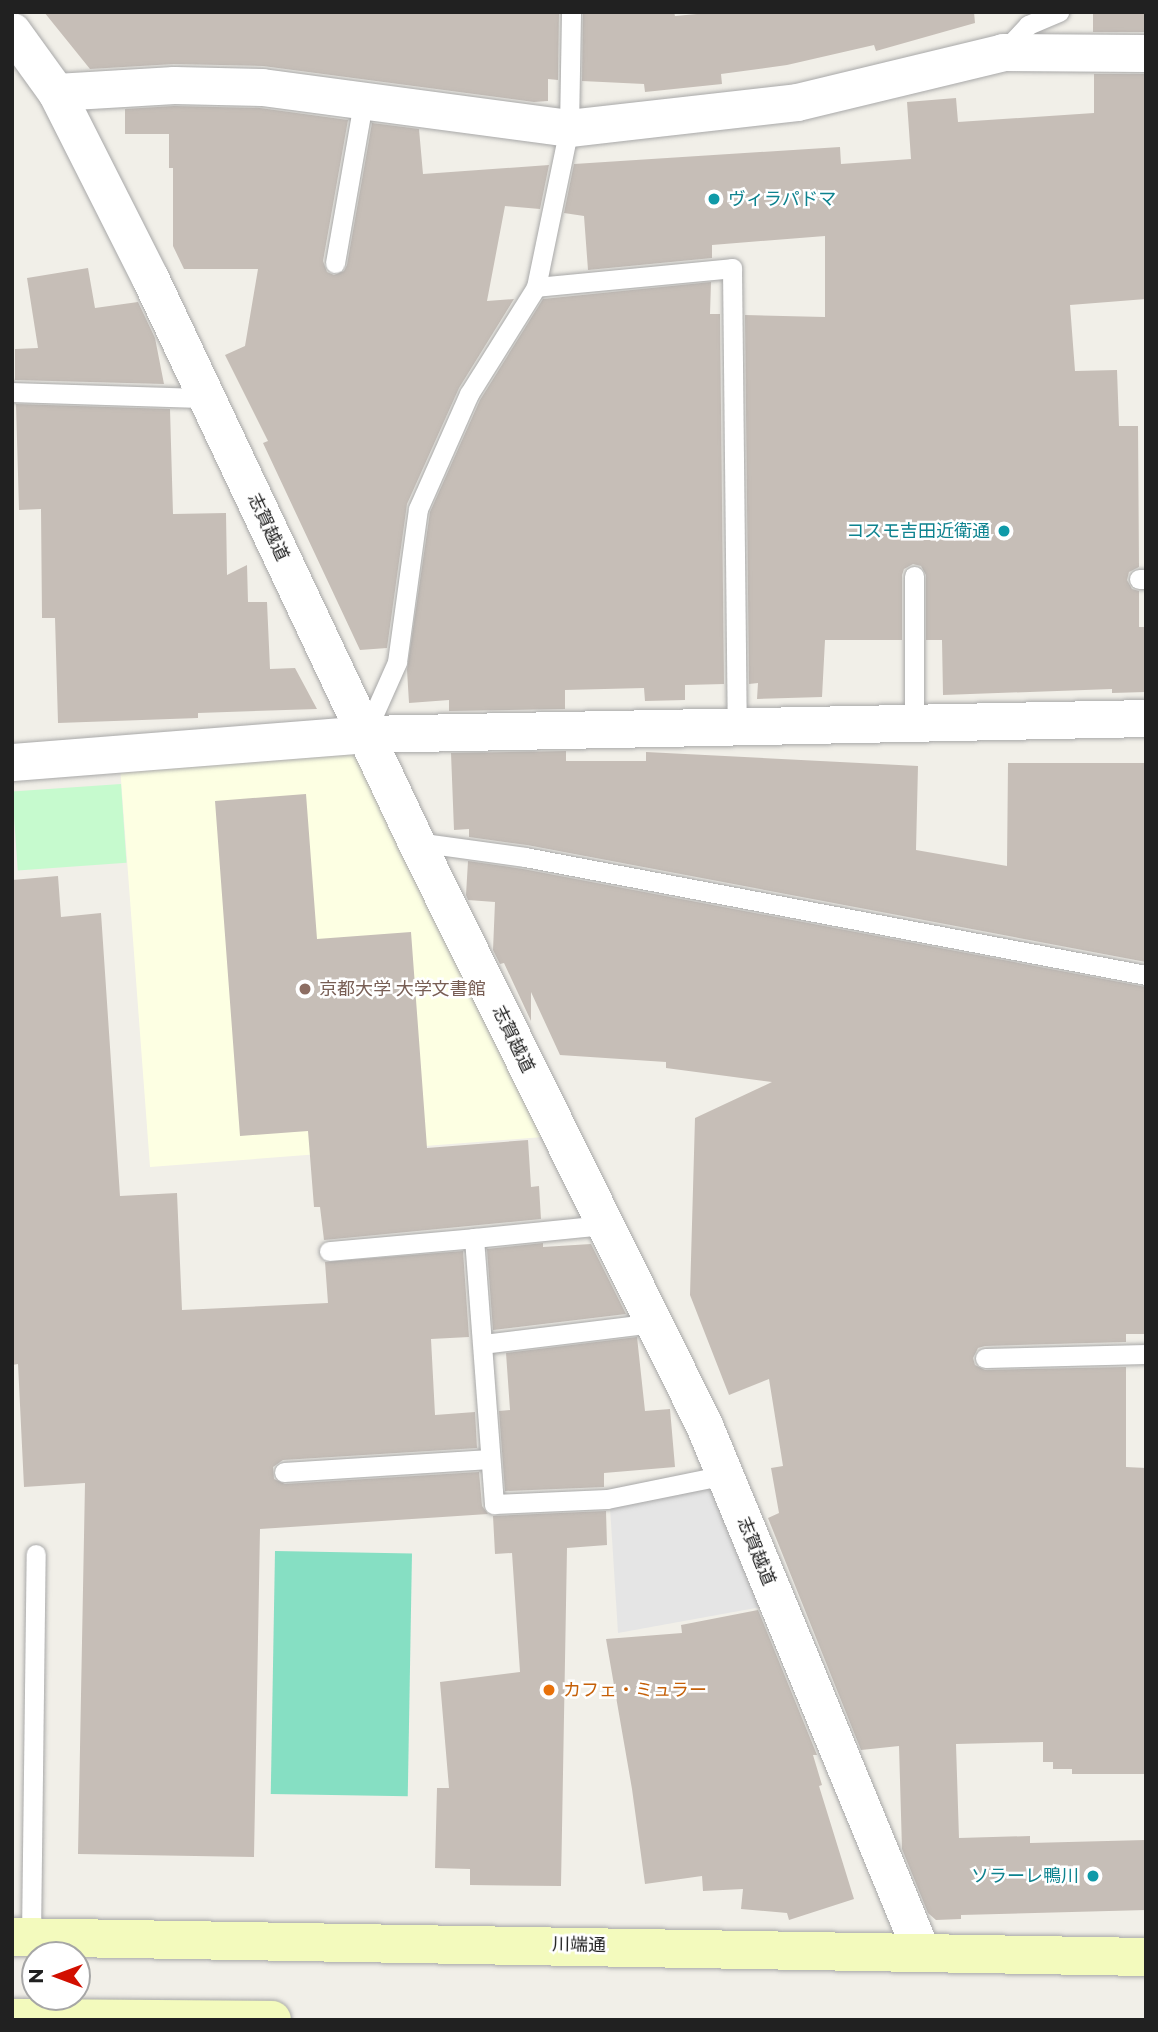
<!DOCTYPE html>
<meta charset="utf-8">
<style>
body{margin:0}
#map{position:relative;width:1158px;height:2032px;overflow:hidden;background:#f1efe8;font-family:Montserrat,"Noto Sans JP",sans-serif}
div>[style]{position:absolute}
.education>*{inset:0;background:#fdffe3}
.park>*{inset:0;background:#c6face;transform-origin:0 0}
.pitch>*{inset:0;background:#86dfc3;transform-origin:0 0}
.parking>*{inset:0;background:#e5e5e5}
.building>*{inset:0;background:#c6beb7;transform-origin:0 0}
.roads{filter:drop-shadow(0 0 2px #a8a8a8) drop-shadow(0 0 2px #a8a8a8)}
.lane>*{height:19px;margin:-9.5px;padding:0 9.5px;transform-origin:9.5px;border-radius:9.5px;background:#fff}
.street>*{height:37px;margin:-18.5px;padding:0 18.5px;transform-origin:18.5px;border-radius:18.5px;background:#fff}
.secondary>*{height:38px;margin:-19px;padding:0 19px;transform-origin:19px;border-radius:19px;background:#f3fabd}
.dots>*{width:19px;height:19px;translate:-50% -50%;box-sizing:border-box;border:4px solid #fff;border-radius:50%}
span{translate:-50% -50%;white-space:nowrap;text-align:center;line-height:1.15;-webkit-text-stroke:5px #fff;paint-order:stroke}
.culture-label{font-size:18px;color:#0d838f}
.left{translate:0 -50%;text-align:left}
.right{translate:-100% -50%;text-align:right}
.street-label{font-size:18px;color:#212121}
.education-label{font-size:18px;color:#785e54}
.food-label{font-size:18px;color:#c56008}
.frame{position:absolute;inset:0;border:14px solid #212121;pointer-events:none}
.north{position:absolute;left:21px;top:1941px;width:70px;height:70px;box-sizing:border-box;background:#fff;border:2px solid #a6a6a6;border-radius:50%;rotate:270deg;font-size:19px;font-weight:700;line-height:28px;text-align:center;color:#212121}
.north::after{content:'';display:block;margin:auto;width:24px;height:32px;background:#d20f00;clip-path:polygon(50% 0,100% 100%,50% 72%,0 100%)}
</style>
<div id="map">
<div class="education">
<div style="clip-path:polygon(353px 748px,543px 1137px,150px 1167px,120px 766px)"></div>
</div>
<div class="park">
<div style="left:121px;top:784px;width:79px;height:109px;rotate:86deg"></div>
</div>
<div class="pitch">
<div style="left:275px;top:1551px;width:137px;height:243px;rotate:1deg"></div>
</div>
<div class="parking">
<div style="clip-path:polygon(711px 1487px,761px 1607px,618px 1633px,610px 1507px)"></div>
</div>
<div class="building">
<div style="clip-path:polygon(44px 12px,559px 12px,558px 80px,548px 79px,548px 101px,534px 102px,263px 66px,174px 64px,90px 69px)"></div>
<div style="clip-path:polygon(583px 12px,674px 12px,675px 16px,719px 12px,974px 12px,975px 23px,876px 51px,874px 45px,787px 65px,721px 74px,722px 84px,645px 92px,644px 84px,582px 81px)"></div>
<div style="left:1093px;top:12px;width:53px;height:20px"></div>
<div style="clip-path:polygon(1094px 74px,1146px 74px,1146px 299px,1070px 305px,1075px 371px,1117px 370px,1119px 426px,1138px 426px,1139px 567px,1129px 572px,1127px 580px,1132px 589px,1139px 591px,1139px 627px,1146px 627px,1146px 692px,1112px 693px,1112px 689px,943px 695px,942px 640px,926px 640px,926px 575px,921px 566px,913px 564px,904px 569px,902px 575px,902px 640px,825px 640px,822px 697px,757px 699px,758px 683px,749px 684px,745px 315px,825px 317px,825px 236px,712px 245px,712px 258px,588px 270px,584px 216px,564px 213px,574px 164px,840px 147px,841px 164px,911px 159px,907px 102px,956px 98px,958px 122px,1094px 113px)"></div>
<div style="clip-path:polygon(174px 106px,260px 108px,348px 120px,323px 261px,327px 272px,334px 275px,344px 271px,347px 265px,372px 123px,419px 129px,423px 174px,549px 165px,540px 209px,505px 206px,487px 301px,514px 299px,459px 388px,407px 504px,387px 648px,360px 650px,263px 443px,268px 441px,225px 355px,245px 346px,258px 269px,184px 269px,173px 246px,173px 168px,169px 168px,169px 134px,125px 134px,125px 109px)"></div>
<div style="clip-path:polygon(88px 268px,95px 308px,138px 302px,155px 338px,164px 384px,15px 380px,15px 349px,38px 348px,27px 278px)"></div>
<div style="clip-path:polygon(711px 282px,710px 314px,720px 314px,724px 684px,685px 685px,685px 700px,645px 701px,644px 688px,565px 690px,565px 709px,449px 711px,449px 700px,409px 703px,407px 670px,430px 512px,480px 400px,543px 299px)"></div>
<div style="clip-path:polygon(16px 404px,170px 409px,173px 514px,226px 513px,227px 575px,247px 565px,248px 602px,267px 602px,270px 669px,295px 668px,317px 709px,198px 713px,198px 718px,58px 723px,55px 618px,42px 618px,41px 509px,19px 510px)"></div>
<div style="clip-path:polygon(566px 751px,566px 761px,646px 761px,646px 752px,918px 766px,916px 850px,1007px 866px,1008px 763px,1146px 763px,1146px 962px,527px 845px,469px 837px,469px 829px,454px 830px,451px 753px)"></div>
<div style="clip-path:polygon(306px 794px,317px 939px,411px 932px,427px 1148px,528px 1140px,531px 1187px,539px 1186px,541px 1219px,324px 1240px,320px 1207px,314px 1207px,308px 1131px,240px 1136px,215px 801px)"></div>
<div style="clip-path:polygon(468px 861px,523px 869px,1146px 987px,1146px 1334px,1126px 1334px,1126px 1342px,985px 1346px,978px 1348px,973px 1358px,975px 1365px,985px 1370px,1126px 1367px,1126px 1467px,1146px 1468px,1146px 1774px,1072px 1774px,1072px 1769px,1053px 1769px,1053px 1762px,1043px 1762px,1043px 1742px,956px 1744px,959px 1838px,1030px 1836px,1030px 1843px,1146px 1840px,1146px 1910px,961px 1915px,961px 1919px,936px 1920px,928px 1913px,902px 1849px,899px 1746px,861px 1750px,768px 1518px,779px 1513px,771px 1468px,783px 1466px,769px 1379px,729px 1395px,690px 1295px,695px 1118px,772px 1082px,666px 1068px,666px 1062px,560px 1055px,531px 992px,531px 1021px,504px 963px,500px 964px,493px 950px,495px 902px,468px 900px,466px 895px)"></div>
<div style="clip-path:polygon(58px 876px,61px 917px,101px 913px,120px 1196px,177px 1193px,182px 1310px,328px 1303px,325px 1262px,463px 1251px,469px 1337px,431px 1339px,435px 1415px,475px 1412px,477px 1448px,283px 1460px,273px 1467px,274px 1479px,285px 1484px,479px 1472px,482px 1506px,488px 1514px,260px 1529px,254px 1857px,78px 1854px,85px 1483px,24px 1487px,18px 1364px,12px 1365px,12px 880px)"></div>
<div style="clip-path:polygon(543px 1243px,543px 1247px,591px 1244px,626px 1314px,493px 1330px,487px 1249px)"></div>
<div style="clip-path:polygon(637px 1337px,645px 1411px,670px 1409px,675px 1467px,604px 1473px,604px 1487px,505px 1491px,499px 1411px,510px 1410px,506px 1353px)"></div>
<div style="clip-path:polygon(606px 1511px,607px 1545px,567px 1548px,561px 1886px,470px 1885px,470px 1869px,435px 1868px,437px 1788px,449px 1788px,440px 1682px,520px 1672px,512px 1553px,495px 1554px,493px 1516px)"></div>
<div style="clip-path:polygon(758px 1610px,817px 1755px,813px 1755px,822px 1785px,819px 1786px,854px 1899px,789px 1920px,787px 1913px,741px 1909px,743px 1889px,703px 1891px,702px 1876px,645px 1884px,632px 1789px,606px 1639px,682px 1633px,681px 1625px)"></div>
</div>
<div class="roads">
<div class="lane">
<div style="left:1003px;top:52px;width:37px;rotate:-47deg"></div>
<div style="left:1028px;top:25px;width:34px;rotate:-23deg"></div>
<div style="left:335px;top:263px;width:162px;rotate:-80.1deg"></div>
<div style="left:536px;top:287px;width:197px;rotate:-5.5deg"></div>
<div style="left:732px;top:268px;width:458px;rotate:89.4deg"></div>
<div style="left:12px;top:392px;width:195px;rotate:1.8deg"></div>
<div style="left:914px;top:576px;width:147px;rotate:90deg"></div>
<div style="left:1139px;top:579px;width:7px"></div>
<div style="left:365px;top:734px;width:79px;rotate:-66deg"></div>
<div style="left:397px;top:662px;width:154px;rotate:-82.2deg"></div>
<div style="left:418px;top:509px;width:126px;rotate:-66.1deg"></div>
<div style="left:469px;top:394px;width:126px;rotate:-57.9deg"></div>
<div style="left:536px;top:287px;width:162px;rotate:-78.3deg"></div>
<div style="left:569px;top:128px;width:116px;rotate:-89deg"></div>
<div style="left:416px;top:842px;width:110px;rotate:7.8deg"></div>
<div style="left:525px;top:857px;width:632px;rotate:10.76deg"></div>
<div style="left:604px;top:1225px;width:131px;rotate:174.3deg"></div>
<div style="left:474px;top:1238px;width:267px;rotate:85.7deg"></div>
<div style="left:494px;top:1504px;width:113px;rotate:-2.5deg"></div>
<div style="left:607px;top:1499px;width:120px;rotate:-11.5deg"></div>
<div style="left:329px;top:1251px;width:146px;rotate:-5.1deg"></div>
<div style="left:483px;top:1344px;width:172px;rotate:-7deg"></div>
<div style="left:985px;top:1358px;width:161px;rotate:-1.4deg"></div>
<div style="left:284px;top:1472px;width:206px;rotate:-3.6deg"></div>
<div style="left:31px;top:1937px;width:383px;rotate:-89.3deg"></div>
</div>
<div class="street">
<div style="left:12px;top:31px;width:75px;rotate:54.2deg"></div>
<div style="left:56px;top:92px;width:208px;rotate:63.2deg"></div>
<div style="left:150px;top:278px;width:624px;rotate:64.75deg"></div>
<div style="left:416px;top:842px;width:650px;rotate:63.71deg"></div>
<div style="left:704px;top:1425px;width:569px;rotate:67.58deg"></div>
<div style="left:56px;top:92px;width:118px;rotate:-3.4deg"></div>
<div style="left:174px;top:85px;width:88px;rotate:1.3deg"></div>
<div style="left:262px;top:87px;width:310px;rotate:7.6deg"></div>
<div style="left:569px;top:128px;width:229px;rotate:-6.5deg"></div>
<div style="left:797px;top:102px;width:212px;rotate:-13.6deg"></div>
<div style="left:1003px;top:52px;width:143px;rotate:0.4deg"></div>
<div style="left:12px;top:762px;width:354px;rotate:-4.5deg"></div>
<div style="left:365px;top:734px;width:781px;rotate:-1.17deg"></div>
</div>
<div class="secondary">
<div style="left:12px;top:1937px;width:1134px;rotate:1.01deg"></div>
<div style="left:12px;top:2018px;width:260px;rotate:0.4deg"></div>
</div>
</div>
<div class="dots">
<div style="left:714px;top:199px;background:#0f9aa8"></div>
<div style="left:1004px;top:531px;background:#0f9aa8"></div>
<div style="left:305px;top:989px;background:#8d6e63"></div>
<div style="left:549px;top:1690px;background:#e8710a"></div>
<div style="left:1093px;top:1876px;background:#0f9aa8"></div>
</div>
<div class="culture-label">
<span class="left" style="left:728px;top:199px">ヴィラパドマ</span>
<span class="right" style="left:990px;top:531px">コスモ吉田近衛通</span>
<span class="right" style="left:1079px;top:1876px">ソラーレ鴨川</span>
</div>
<div class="street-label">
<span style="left:268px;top:527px;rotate:65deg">志賀越道</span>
<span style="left:513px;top:1039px;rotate:64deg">志賀越道</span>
<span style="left:756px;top:1551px;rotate:68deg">志賀越道</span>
<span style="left:579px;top:1945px;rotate:1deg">川端通</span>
</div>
<div class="education-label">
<span class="left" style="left:319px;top:989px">京都大学 大学文書館</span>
</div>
<div class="food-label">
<span class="left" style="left:563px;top:1690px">カフェ・ミュラー</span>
</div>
<div class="frame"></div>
<div class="north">N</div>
</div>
